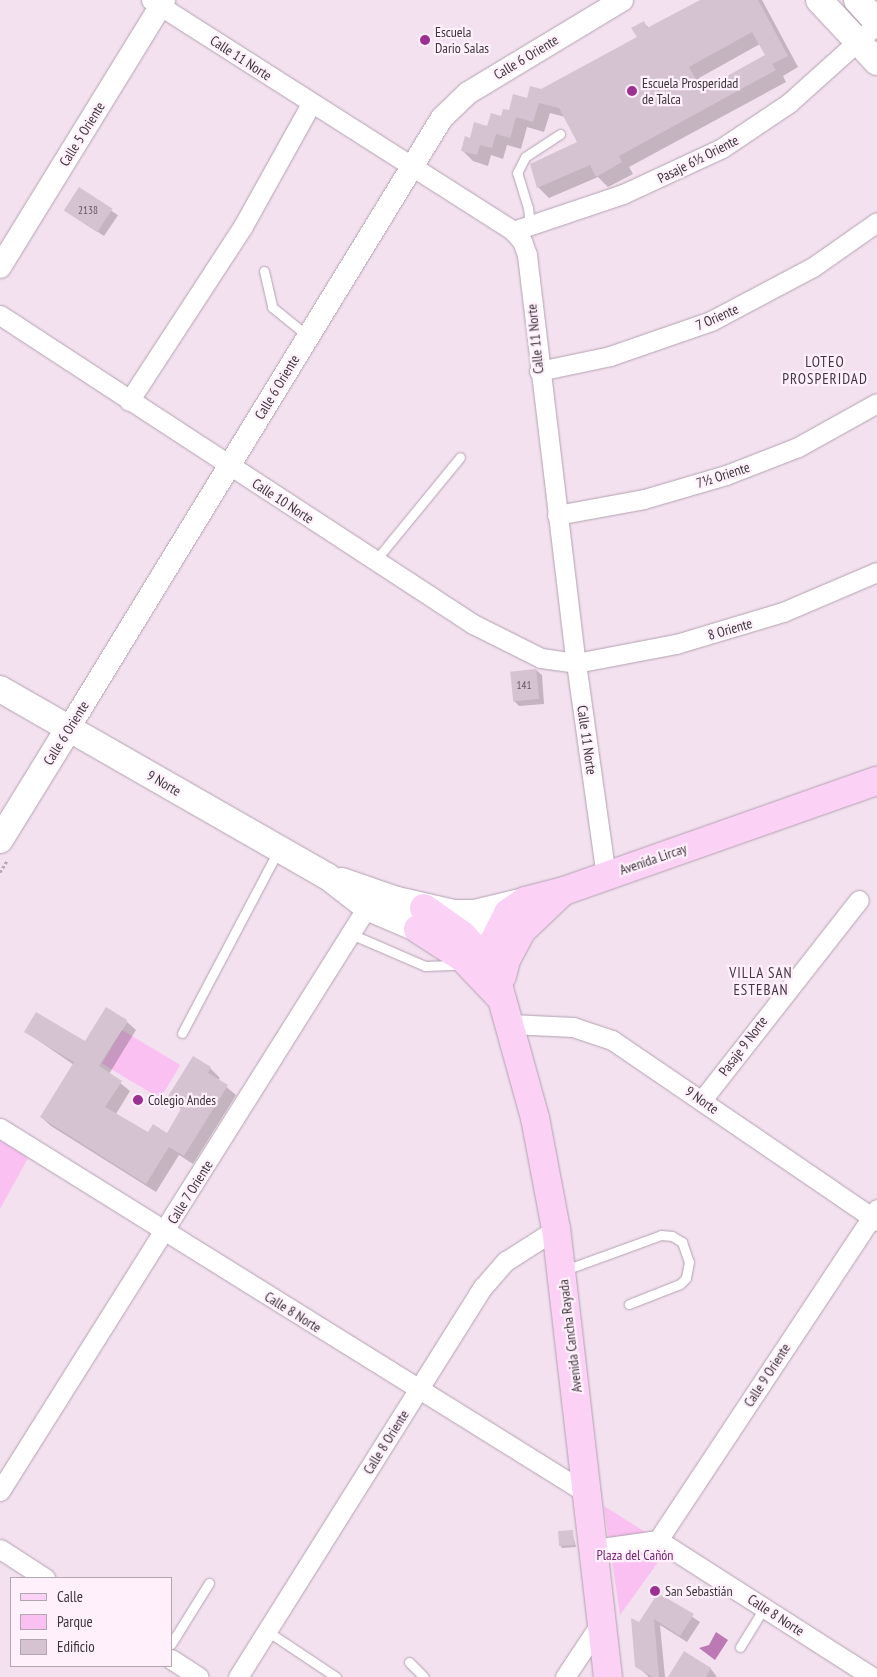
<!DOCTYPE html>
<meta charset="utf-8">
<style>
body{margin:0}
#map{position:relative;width:877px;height:1677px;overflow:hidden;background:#f4e1f0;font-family:"PT Sans Narrow",sans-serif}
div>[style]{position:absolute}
.green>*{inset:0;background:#fac0f1;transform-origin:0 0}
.water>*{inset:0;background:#bd79b4}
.shadow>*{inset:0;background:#0003;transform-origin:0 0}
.building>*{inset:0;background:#d6c3d2;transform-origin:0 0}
.path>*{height:3px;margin-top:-1.5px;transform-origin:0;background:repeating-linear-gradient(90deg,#b7a8b3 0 2.5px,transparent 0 5px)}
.roads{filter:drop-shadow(0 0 1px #b2a1af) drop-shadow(0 0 1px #b2a1af)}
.service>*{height:9px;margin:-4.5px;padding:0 4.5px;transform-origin:4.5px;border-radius:4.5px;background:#fff}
.minor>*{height:19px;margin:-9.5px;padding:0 9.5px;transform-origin:9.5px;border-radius:9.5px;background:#fff}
.tertiary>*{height:22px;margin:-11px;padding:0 11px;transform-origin:11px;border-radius:11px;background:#fff}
.secondary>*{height:26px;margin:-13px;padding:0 13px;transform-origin:13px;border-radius:13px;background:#fff}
.primary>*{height:28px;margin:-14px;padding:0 14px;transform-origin:14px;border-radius:14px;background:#fbd1f5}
.dots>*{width:14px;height:14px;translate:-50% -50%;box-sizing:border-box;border:2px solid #fff0fc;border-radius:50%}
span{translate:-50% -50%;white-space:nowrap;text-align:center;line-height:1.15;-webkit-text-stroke:4.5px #fff0fc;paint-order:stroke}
.number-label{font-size:11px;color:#625860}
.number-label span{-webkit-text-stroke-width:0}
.poi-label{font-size:14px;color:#3c353a}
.left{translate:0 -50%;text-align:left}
.street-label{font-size:14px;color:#3c353a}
.park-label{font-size:14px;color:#772570}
.neighbourhood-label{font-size:15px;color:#423440;letter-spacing:1px}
.legend{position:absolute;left:10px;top:1577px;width:162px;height:90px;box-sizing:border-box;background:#fff0fc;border:1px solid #b1a5ae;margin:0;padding:6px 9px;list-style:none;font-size:15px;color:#3c353a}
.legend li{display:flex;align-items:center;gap:10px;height:25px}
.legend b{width:25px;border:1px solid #b1a5ae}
</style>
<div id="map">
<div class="green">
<div style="left:122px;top:1030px;width:68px;height:39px;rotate:31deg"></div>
<div style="clip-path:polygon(0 1140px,28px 1158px,0 1209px)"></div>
<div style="clip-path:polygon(604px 1506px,669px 1547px,620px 1615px)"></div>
</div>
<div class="water">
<div style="clip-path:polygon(716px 1632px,728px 1640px,715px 1660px,699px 1648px,709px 1645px)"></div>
</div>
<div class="shadow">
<div style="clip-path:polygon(evenodd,702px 0,762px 0,798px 67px,783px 76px,786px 82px,629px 167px,633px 174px,608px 187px,598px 177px,549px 198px,538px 187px,578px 143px,565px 117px,550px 113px,544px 132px,527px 127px,521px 149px,507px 145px,503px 159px,491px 155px,488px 166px,473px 161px,462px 150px,471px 139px,542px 90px,638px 37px,643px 22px,649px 28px,702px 0,760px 44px,767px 56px,705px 90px,699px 78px,760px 44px)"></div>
<div style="left:79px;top:189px;width:47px;height:25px;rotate:34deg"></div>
<div style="clip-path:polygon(536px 670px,542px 675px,544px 704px,519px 706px,513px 700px)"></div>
<div style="clip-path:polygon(107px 1009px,127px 1021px,94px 1071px,127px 1022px,136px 1030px,109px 1074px,130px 1091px,116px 1114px,148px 1134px,153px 1126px,167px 1134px,182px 1110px,169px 1098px,193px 1058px,210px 1068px,220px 1078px,218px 1080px,236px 1095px,193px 1164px,179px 1155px,156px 1192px,51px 1126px,41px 1117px,74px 1065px,26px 1032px,37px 1014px,85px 1043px)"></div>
<div style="clip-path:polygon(572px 1532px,576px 1547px,562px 1548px,560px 1545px)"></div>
<div style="clip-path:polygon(659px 1595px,700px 1622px,687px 1642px,660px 1625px,665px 1677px,649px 1677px,637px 1666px,640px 1624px)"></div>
<div style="clip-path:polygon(684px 1653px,711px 1669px,717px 1677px,670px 1677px)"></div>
</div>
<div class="building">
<div style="clip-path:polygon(evenodd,700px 0,758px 0,788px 56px,772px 64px,776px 70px,619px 156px,622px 162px,596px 177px,590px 165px,537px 188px,530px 164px,577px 142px,559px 108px,539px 103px,533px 122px,516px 117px,510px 138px,496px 134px,492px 148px,480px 145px,477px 155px,461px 151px,465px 136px,470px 138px,474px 122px,487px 126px,491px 113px,501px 116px,503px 109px,509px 110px,513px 94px,527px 98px,530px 86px,541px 89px,637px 37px,631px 28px,644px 21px,647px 28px,700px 0,752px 32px,765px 55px,702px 90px,689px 67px,752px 32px)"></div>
<div style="left:79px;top:187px;width:40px;height:28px;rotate:33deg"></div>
<div style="left:536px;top:669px;width:30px;height:26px;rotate:84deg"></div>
<div style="clip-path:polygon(106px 1007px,127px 1020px,99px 1066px,122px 1081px,105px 1107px,148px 1132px,153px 1124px,167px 1133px,182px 1107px,167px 1098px,193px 1056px,211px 1067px,208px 1073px,228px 1085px,184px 1156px,169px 1147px,146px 1184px,40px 1117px,74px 1062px,24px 1032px,36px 1012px,85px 1041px)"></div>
<div style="left:573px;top:1530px;width:15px;height:15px;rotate:86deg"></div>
<div style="clip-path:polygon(658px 1593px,694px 1614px,680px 1636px,654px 1619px,659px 1677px,653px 1677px,635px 1667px,631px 1618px,639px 1622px)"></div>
<div style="clip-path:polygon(684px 1651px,711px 1668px,706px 1677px,668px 1677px)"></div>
</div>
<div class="path">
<div style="left:0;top:872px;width:15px;rotate:-58deg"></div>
</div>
<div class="roads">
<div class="service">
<div style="left:530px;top:226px;width:18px;rotate:-96deg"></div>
<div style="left:528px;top:208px;width:37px;rotate:-107deg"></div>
<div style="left:517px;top:173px;width:18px;rotate:-63deg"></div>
<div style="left:525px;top:157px;width:42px;rotate:-33.3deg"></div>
<div style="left:264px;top:271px;width:37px;rotate:77deg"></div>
<div style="left:272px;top:307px;width:46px;rotate:38.9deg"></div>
<div style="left:375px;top:561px;width:134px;rotate:-50.7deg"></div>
<div style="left:351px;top:934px;width:81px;rotate:23.4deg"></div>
<div style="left:425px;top:966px;width:27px;rotate:-2deg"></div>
<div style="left:452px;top:965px;width:7px;rotate:-34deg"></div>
<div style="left:182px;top:1033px;width:206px;rotate:-62.2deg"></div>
<div style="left:565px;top:1270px;width:102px;rotate:-20deg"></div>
<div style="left:661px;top:1235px;width:11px;rotate:5deg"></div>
<div style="left:672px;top:1236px;width:12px;rotate:31deg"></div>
<div style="left:682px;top:1242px;width:21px;rotate:71deg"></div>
<div style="left:689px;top:1262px;width:16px;rotate:101deg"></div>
<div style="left:686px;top:1278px;width:8px;rotate:135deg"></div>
<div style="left:680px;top:1284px;width:55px;rotate:158.6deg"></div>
<div style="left:267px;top:1631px;width:83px;rotate:33.7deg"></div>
<div style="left:171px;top:1644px;width:72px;rotate:-58.1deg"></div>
<div style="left:740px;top:1647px;width:46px;rotate:-58.4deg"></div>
<div style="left:409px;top:1662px;width:21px;rotate:45deg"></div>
</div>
<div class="minor">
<div style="left:151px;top:0;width:429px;rotate:32.5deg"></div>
<div style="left:513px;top:231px;width:13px;rotate:48deg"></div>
<div style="left:522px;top:241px;width:15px;rotate:70deg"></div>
<div style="left:527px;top:255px;width:411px;rotate:83.2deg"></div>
<div style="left:576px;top:663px;width:215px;rotate:82deg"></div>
<div style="left:513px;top:231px;width:116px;rotate:-18.6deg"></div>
<div style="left:623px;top:194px;width:109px;rotate:-24.9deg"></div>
<div style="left:722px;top:148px;width:81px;rotate:-33.9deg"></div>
<div style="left:789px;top:103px;width:118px;rotate:-41.9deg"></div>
<div style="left:0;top:315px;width:565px;rotate:33.16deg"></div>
<div style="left:473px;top:624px;width:76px;rotate:26.6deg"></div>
<div style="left:541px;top:658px;width:35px;rotate:8deg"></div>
<div style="left:576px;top:663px;width:102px;rotate:-10.8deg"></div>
<div style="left:676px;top:644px;width:112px;rotate:-16.7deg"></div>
<div style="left:783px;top:612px;width:102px;rotate:-23.1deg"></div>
<div style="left:539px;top:371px;width:73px;rotate:-11.9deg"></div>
<div style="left:610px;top:356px;width:107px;rotate:-19.1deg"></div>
<div style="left:711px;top:321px;width:115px;rotate:-27.9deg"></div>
<div style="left:813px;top:267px;width:78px;rotate:-35.1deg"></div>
<div style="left:129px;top:401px;width:209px;rotate:-56.9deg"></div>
<div style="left:243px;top:226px;width:140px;rotate:-60.9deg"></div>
<div style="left:557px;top:515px;width:88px;rotate:-10.4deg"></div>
<div style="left:644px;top:499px;width:85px;rotate:-16.3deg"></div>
<div style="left:726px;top:475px;width:77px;rotate:-21.3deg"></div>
<div style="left:798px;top:447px;width:90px;rotate:-29.1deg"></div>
<div style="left:510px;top:1024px;width:63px;rotate:2.7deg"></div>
<div style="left:573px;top:1027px;width:41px;rotate:18.4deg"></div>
<div style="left:612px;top:1040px;width:321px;rotate:34.3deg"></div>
<div style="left:702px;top:1100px;width:254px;rotate:-51.9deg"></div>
<div style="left:0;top:1128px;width:693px;rotate:31.9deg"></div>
<div style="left:0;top:1491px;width:703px;rotate:-57.85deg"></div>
<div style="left:658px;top:1540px;width:397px;rotate:-56.5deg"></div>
<div style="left:0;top:1549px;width:54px;rotate:32.8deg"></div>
<div style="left:594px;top:1549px;width:65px;rotate:-8deg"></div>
<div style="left:658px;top:1540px;width:254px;rotate:32.6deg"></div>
<div style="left:171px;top:1659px;width:33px;rotate:33deg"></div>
<div style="left:238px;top:1677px;width:461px;rotate:-57.9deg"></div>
<div style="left:483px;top:1287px;width:35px;rotate:-49deg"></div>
<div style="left:506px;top:1261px;width:59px;rotate:-32.6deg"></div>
<div style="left:565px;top:1677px;width:67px;rotate:-56.5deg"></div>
</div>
<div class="tertiary">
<div style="left:0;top:267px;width:313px;rotate:-58.4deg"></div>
<div style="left:69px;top:728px;width:715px;rotate:-58.56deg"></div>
<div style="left:442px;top:118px;width:36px;rotate:-44deg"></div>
<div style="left:468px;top:93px;width:180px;rotate:-31.1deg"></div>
</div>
<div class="secondary">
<div style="left:819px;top:0;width:85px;rotate:46.9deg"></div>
<div style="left:857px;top:0;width:30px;rotate:48deg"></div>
<div style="left:0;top:689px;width:377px;rotate:29.8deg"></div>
<div style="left:327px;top:876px;width:51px;rotate:37.8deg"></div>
<div style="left:367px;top:907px;width:56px;rotate:23.3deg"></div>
<div style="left:418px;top:929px;width:31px;rotate:15deg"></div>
<div style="left:448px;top:937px;width:33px;rotate:-11deg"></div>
<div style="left:480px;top:931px;width:40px;rotate:-18deg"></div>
<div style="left:0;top:840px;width:132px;rotate:-58.4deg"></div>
<div style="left:342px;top:881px;width:58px;rotate:19.1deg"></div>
<div style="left:397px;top:900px;width:58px;rotate:12.8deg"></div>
<div style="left:454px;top:913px;width:21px"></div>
<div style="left:475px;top:913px;width:46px;rotate:-13.7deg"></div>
</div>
<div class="primary">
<div style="left:424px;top:908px;width:47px;rotate:35.4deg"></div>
<div style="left:462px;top:935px;width:21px;rotate:47deg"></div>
<div style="left:418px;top:929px;width:54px;rotate:32.8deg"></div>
<div style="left:463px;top:958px;width:52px;rotate:46.5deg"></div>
<div style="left:502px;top:976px;width:16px;rotate:-76deg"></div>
<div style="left:506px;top:960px;width:34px;rotate:-62deg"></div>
<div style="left:522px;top:930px;width:54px;rotate:-43.5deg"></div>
<div style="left:608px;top:1677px;width:451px;rotate:-96.6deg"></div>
<div style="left:556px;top:1229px;width:113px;rotate:-100.7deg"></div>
<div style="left:535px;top:1118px;width:165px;rotate:-105.5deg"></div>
<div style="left:491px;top:959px;width:18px;rotate:-81deg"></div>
<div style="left:494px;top:941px;width:31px;rotate:-63deg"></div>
<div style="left:508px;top:913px;width:21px;rotate:-35deg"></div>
<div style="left:525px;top:901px;width:40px;rotate:-14.4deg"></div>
<div style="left:564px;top:891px;width:332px;rotate:-19.4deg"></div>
</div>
</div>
<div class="dots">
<div style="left:425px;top:40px;background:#9b3091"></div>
<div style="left:632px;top:91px;background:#9b3091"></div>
<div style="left:138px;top:1100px;background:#9b3091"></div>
<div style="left:655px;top:1591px;background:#9b3091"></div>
</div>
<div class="number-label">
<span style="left:88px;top:210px">2138</span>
<span style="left:524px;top:685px">141</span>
</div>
<div class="poi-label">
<span class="left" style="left:435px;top:40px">Escuela<br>Dario Salas</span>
<span class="left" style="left:642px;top:91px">Escuela Prosperidad<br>de Talca</span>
<span class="left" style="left:148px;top:1100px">Colegio Andes</span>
<span class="left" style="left:665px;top:1591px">San Sebastián</span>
</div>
<div class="street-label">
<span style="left:526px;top:57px;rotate:-31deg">Calle 6 Oriente</span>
<span style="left:241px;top:58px;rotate:33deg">Calle 11 Norte</span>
<span style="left:82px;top:134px;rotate:-58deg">Calle 5 Oriente</span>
<span style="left:698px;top:159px;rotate:-27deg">Pasaje 6½ Oriente</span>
<span style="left:717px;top:317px;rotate:-24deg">7 Oriente</span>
<span style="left:535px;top:339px;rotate:-96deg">Calle 11 Norte</span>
<span style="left:277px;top:387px;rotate:-59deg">Calle 6 Oriente</span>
<span style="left:723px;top:475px;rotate:-18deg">7½ Oriente</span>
<span style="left:283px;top:501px;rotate:33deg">Calle 10 Norte</span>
<span style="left:730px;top:629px;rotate:-16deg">8 Oriente</span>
<span style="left:66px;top:733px;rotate:-58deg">Calle 6 Oriente</span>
<span style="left:587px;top:740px;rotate:82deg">Calle 11 Norte</span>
<span style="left:164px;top:783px;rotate:30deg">9 Norte</span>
<span style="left:653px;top:859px;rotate:-19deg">Avenida Lircay</span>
<span style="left:743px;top:1046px;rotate:-53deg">Pasaje 9 Norte</span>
<span style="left:702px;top:1100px;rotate:35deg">9 Norte</span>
<span style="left:190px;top:1192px;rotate:-58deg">Calle 7 Oriente</span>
<span style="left:293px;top:1312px;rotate:32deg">Calle 8 Norte</span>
<span style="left:570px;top:1336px;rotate:-97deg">Avenida Cancha Rayada</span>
<span style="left:767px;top:1375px;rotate:-57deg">Calle 9 Oriente</span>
<span style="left:386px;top:1442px;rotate:-58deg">Calle 8 Oriente</span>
<span style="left:776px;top:1615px;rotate:33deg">Calle 8 Norte</span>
</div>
<div class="park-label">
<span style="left:635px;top:1555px">Plaza del Cañón</span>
</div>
<div class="neighbourhood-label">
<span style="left:825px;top:370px">LOTEO<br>PROSPERIDAD</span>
<span style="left:761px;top:981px">VILLA SAN<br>ESTEBAN</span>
</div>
<ul class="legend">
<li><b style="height:6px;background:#fbd1f5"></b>Calle</li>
<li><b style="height:14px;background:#fac0f1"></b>Parque</li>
<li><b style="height:14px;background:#d6c3d2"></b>Edificio</li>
</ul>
</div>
